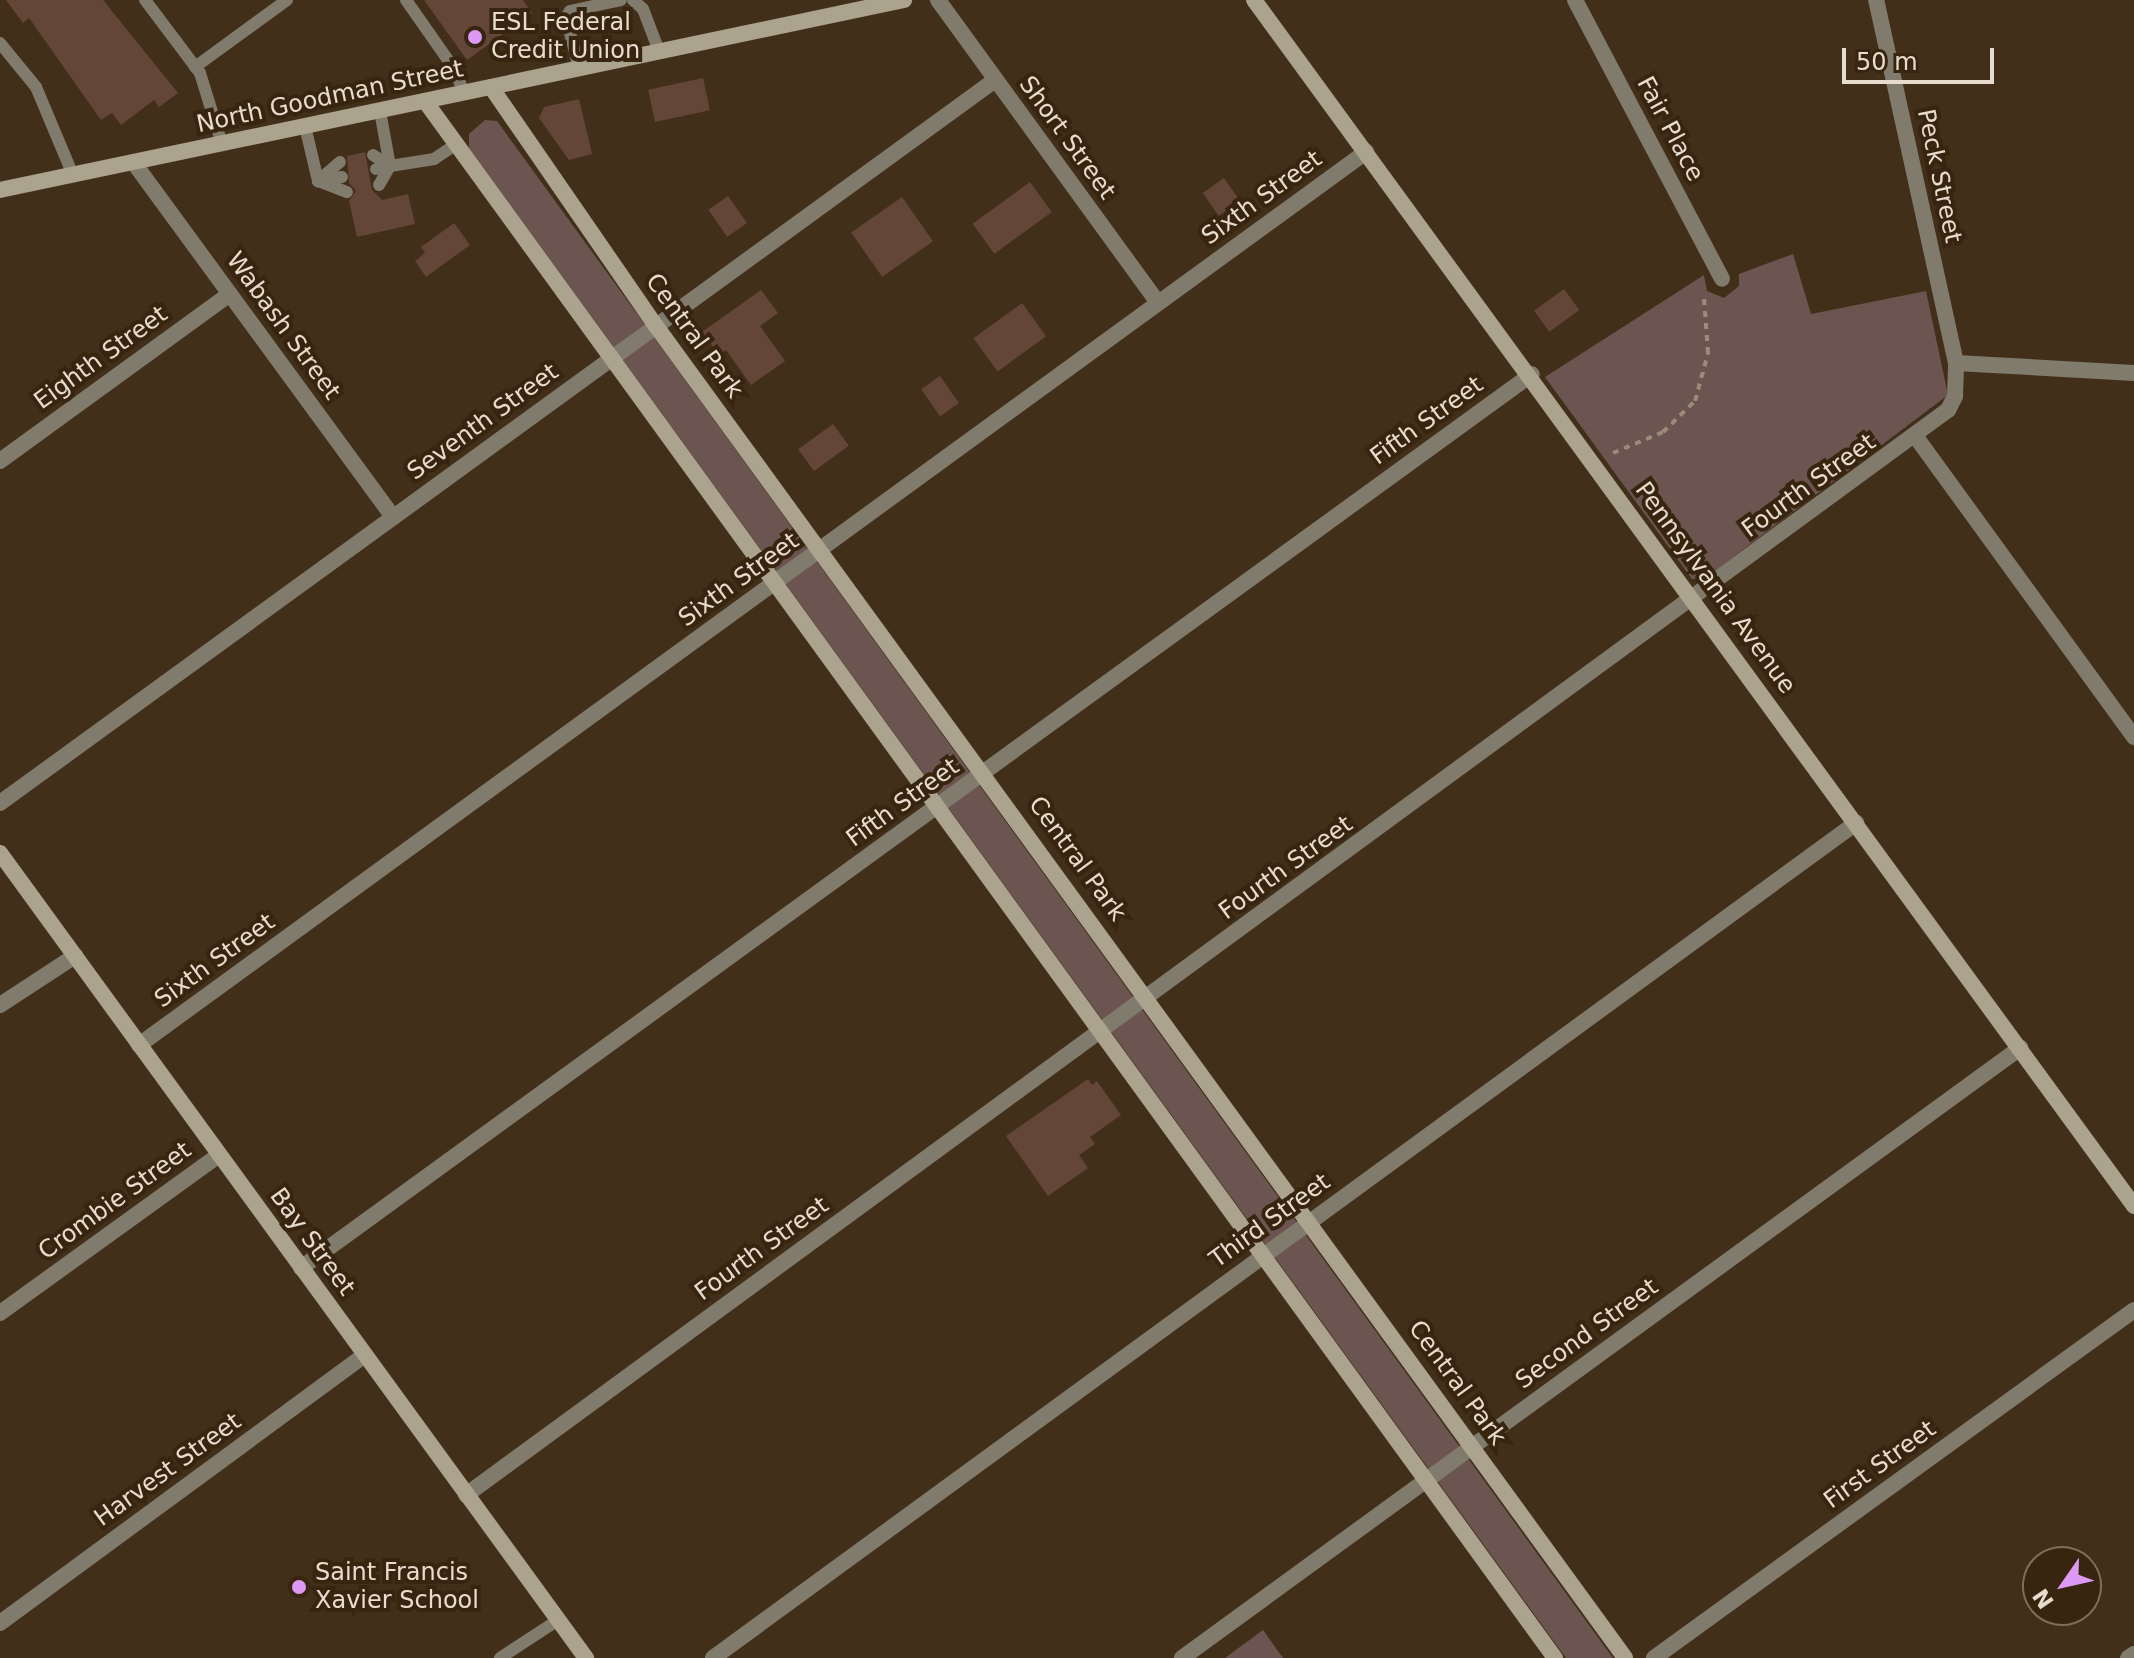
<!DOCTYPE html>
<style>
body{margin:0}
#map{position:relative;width:2134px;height:1658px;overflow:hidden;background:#422f19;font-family:"DejaVu Sans",sans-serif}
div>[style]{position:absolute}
.green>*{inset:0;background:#6c5451}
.building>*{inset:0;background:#644638;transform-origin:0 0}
.path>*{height:4px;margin-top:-2px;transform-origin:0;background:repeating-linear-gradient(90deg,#9b8c7a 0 6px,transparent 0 12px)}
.lane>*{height:12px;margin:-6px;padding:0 6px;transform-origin:6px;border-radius:6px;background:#807b6d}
.street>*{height:16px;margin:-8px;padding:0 8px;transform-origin:8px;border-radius:8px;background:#807b6d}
.secondary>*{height:16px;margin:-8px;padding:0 8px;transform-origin:8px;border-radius:8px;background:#aba38d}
.dots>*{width:22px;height:22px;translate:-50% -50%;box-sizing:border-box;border:4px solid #38250f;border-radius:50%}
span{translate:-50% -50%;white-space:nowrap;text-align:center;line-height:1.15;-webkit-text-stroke:8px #38250f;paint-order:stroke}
.poi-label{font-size:24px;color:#e8dccf}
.left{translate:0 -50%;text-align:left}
.street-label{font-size:24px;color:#e8dccf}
.north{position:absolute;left:2022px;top:1546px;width:80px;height:80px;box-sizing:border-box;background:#38250f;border:2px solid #7e6e5c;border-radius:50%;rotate:236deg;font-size:22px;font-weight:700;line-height:32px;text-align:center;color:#e8dccf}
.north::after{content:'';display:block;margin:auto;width:28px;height:36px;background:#dd99f3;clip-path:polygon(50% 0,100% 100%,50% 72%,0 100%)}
.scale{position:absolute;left:1842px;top:48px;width:152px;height:36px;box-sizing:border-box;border:4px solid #e8dccf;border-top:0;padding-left:10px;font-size:24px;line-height:28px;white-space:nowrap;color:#e8dccf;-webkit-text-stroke:6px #38250f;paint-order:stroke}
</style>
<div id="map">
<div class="green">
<div style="clip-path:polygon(485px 120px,497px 121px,1613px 1658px,1566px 1658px,469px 148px,469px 134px)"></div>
<div style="clip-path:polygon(1793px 254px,1811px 314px,1926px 291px,1948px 395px,1704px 579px,1692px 579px,1545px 377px,1704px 275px,1707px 291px,1724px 298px,1739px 286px,1739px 274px)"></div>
<div style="clip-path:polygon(1263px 1630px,1283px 1658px,1225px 1658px)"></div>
</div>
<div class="building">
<div style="clip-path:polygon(6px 0,103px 0,178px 93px,159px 107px,154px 100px,121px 125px,112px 113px,101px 120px,29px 18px,23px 23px)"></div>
<div style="clip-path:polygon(424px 0,523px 0,532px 13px,467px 60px)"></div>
<div style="left:703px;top:78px;width:33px;height:56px;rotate:78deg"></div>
<div style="clip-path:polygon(579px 99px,592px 154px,569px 160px,539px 118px,544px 107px)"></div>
<div style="clip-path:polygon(365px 152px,372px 190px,382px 200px,408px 194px,415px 224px,357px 237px,349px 201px,356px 191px,349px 183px,347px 156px)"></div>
<div style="left:1224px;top:178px;width:28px;height:26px;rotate:55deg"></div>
<div style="left:1030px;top:182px;width:37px;height:71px;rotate:54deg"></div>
<div style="left:728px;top:196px;width:33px;height:24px;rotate:55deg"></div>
<div style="left:902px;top:197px;width:54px;height:62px;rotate:55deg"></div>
<div style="clip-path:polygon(454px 223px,470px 245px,426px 277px,415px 261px,425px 253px,421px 247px)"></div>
<div style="left:1564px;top:289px;width:26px;height:37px;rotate:54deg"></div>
<div style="clip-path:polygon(761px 290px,778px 313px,760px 326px,785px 361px,751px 385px,726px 350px,719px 355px,702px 332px)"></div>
<div style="left:1022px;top:303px;width:41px;height:60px;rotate:54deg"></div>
<div style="left:940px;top:376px;width:33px;height:23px;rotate:55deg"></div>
<div style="left:833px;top:424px;width:27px;height:43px;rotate:54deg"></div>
<div style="clip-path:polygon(1088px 1079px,1092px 1085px,1097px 1081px,1121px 1115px,1090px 1137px,1095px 1144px,1079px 1155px,1088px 1168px,1048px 1196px,1006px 1136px)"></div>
</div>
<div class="path">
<div style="left:1613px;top:453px;width:54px;rotate:-22.8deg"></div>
<div style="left:1663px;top:432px;width:45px;rotate:-44.1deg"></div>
<div style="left:1695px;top:401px;width:50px;rotate:-74.8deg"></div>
<div style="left:1708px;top:353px;width:54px;rotate:-94.2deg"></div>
</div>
<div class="lane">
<div style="left:145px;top:0;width:91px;rotate:53deg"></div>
<div style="left:200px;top:73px;width:74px;rotate:72.8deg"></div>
<div style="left:406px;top:0;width:85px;rotate:55deg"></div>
<div style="left:455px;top:70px;width:25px;rotate:69deg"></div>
<div style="left:633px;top:0;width:13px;rotate:42deg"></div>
<div style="left:643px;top:9px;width:45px;rotate:69.1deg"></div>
<div style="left:0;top:43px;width:57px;rotate:50.7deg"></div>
<div style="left:36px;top:87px;width:95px;rotate:67.2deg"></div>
<div style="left:195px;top:67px;width:114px;rotate:-36.1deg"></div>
<div style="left:579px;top:68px;width:53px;rotate:-104.3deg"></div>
<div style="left:566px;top:17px;width:7px;rotate:-56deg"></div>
<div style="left:570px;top:11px;width:52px;rotate:-12.2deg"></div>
<div style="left:380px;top:111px;width:56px;rotate:79.7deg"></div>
<div style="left:305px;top:126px;width:57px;rotate:76.7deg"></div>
<div style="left:318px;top:181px;width:29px;rotate:-41deg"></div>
<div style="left:373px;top:155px;width:20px;rotate:33deg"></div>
<div style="left:390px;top:166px;width:45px;rotate:-9deg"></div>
<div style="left:434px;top:159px;width:27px;rotate:-34deg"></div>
<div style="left:376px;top:169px;width:14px;rotate:-12deg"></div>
<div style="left:390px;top:166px;width:22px;rotate:120deg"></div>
<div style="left:342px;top:177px;width:24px;rotate:171deg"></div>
<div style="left:318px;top:181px;width:31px;rotate:21deg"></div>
<div style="left:500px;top:1658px;width:69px;rotate:-33.2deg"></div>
</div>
<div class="street">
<div style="left:938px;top:0;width:374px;rotate:54deg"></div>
<div style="left:1575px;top:0;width:315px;rotate:62.2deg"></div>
<div style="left:134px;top:163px;width:439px;rotate:53.8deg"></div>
<div style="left:1956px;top:363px;width:178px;rotate:3.2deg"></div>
<div style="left:1916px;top:437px;width:371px;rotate:54deg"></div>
<div style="left:0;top:461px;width:284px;rotate:-36deg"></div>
<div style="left:0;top:803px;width:1230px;rotate:-36deg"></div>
<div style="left:0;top:1005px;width:90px;rotate:-33.2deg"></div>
<div style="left:139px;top:1045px;width:1518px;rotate:-36.05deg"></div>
<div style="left:301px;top:1268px;width:1521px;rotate:-35.99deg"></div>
<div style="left:0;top:1313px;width:270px;rotate:-35.8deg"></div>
<div style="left:466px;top:1495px;width:1837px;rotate:-36.21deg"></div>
<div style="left:1948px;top:410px;width:16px;rotate:-63deg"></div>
<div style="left:1955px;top:396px;width:33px;rotate:-88deg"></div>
<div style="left:1956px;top:363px;width:372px;rotate:-102.4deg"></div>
<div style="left:0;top:1623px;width:453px;rotate:-36.3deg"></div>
<div style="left:713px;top:1658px;width:1416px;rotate:-36.15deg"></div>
<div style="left:1182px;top:1658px;width:1037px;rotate:-36.05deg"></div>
<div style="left:1654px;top:1658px;width:593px;rotate:-35.94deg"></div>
<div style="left:2128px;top:1658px;width:7px;rotate:-34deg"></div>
</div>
<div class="secondary">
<div style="left:1254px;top:0;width:1493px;rotate:53.88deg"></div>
<div style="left:491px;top:87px;width:290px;rotate:55.4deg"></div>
<div style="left:656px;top:326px;width:1647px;rotate:53.96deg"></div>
<div style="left:425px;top:101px;width:1924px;rotate:54.03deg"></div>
<div style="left:0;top:190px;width:924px;rotate:-11.87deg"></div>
<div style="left:0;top:853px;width:996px;rotate:53.95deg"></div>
</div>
<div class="dots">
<div style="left:475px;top:37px;background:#dd99f3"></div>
<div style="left:299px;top:1587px;background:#dd99f3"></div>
</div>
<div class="poi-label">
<span class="left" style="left:491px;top:37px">ESL Federal<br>Credit Union</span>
<span class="left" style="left:315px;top:1587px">Saint Francis<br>Xavier School</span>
</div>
<div class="street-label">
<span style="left:330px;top:97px;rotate:-12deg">North Goodman Street</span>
<span style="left:1670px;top:129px;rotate:62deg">Fair Place</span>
<span style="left:1067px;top:138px;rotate:54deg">Short Street</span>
<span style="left:1939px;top:176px;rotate:78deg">Peck Street</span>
<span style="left:1262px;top:198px;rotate:-36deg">Sixth Street</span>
<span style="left:283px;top:326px;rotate:54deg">Wabash Street</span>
<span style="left:694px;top:336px;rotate:54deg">Central Park</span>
<span style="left:101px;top:358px;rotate:-36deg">Eighth Street</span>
<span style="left:1427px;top:421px;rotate:-36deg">Fifth Street</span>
<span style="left:483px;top:422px;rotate:-36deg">Seventh Street</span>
<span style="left:1809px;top:486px;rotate:-36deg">Fourth Street</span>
<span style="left:739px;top:580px;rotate:-36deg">Sixth Street</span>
<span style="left:1715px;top:588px;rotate:54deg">Pennsylvania Avenue</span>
<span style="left:903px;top:803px;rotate:-36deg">Fifth Street</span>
<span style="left:1077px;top:859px;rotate:54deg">Central Park</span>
<span style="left:1286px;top:868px;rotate:-36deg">Fourth Street</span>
<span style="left:215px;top:961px;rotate:-36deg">Sixth Street</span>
<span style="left:115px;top:1201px;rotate:-36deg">Crombie Street</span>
<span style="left:1270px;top:1221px;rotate:-36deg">Third Street</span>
<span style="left:312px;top:1242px;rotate:54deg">Bay Street</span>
<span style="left:762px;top:1249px;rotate:-36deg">Fourth Street</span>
<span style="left:1587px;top:1334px;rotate:-36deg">Second Street</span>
<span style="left:1457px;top:1383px;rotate:54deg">Central Park</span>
<span style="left:1880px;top:1465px;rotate:-36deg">First Street</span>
<span style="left:168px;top:1470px;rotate:-36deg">Harvest Street</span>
</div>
<div class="north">N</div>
<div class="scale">50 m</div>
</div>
